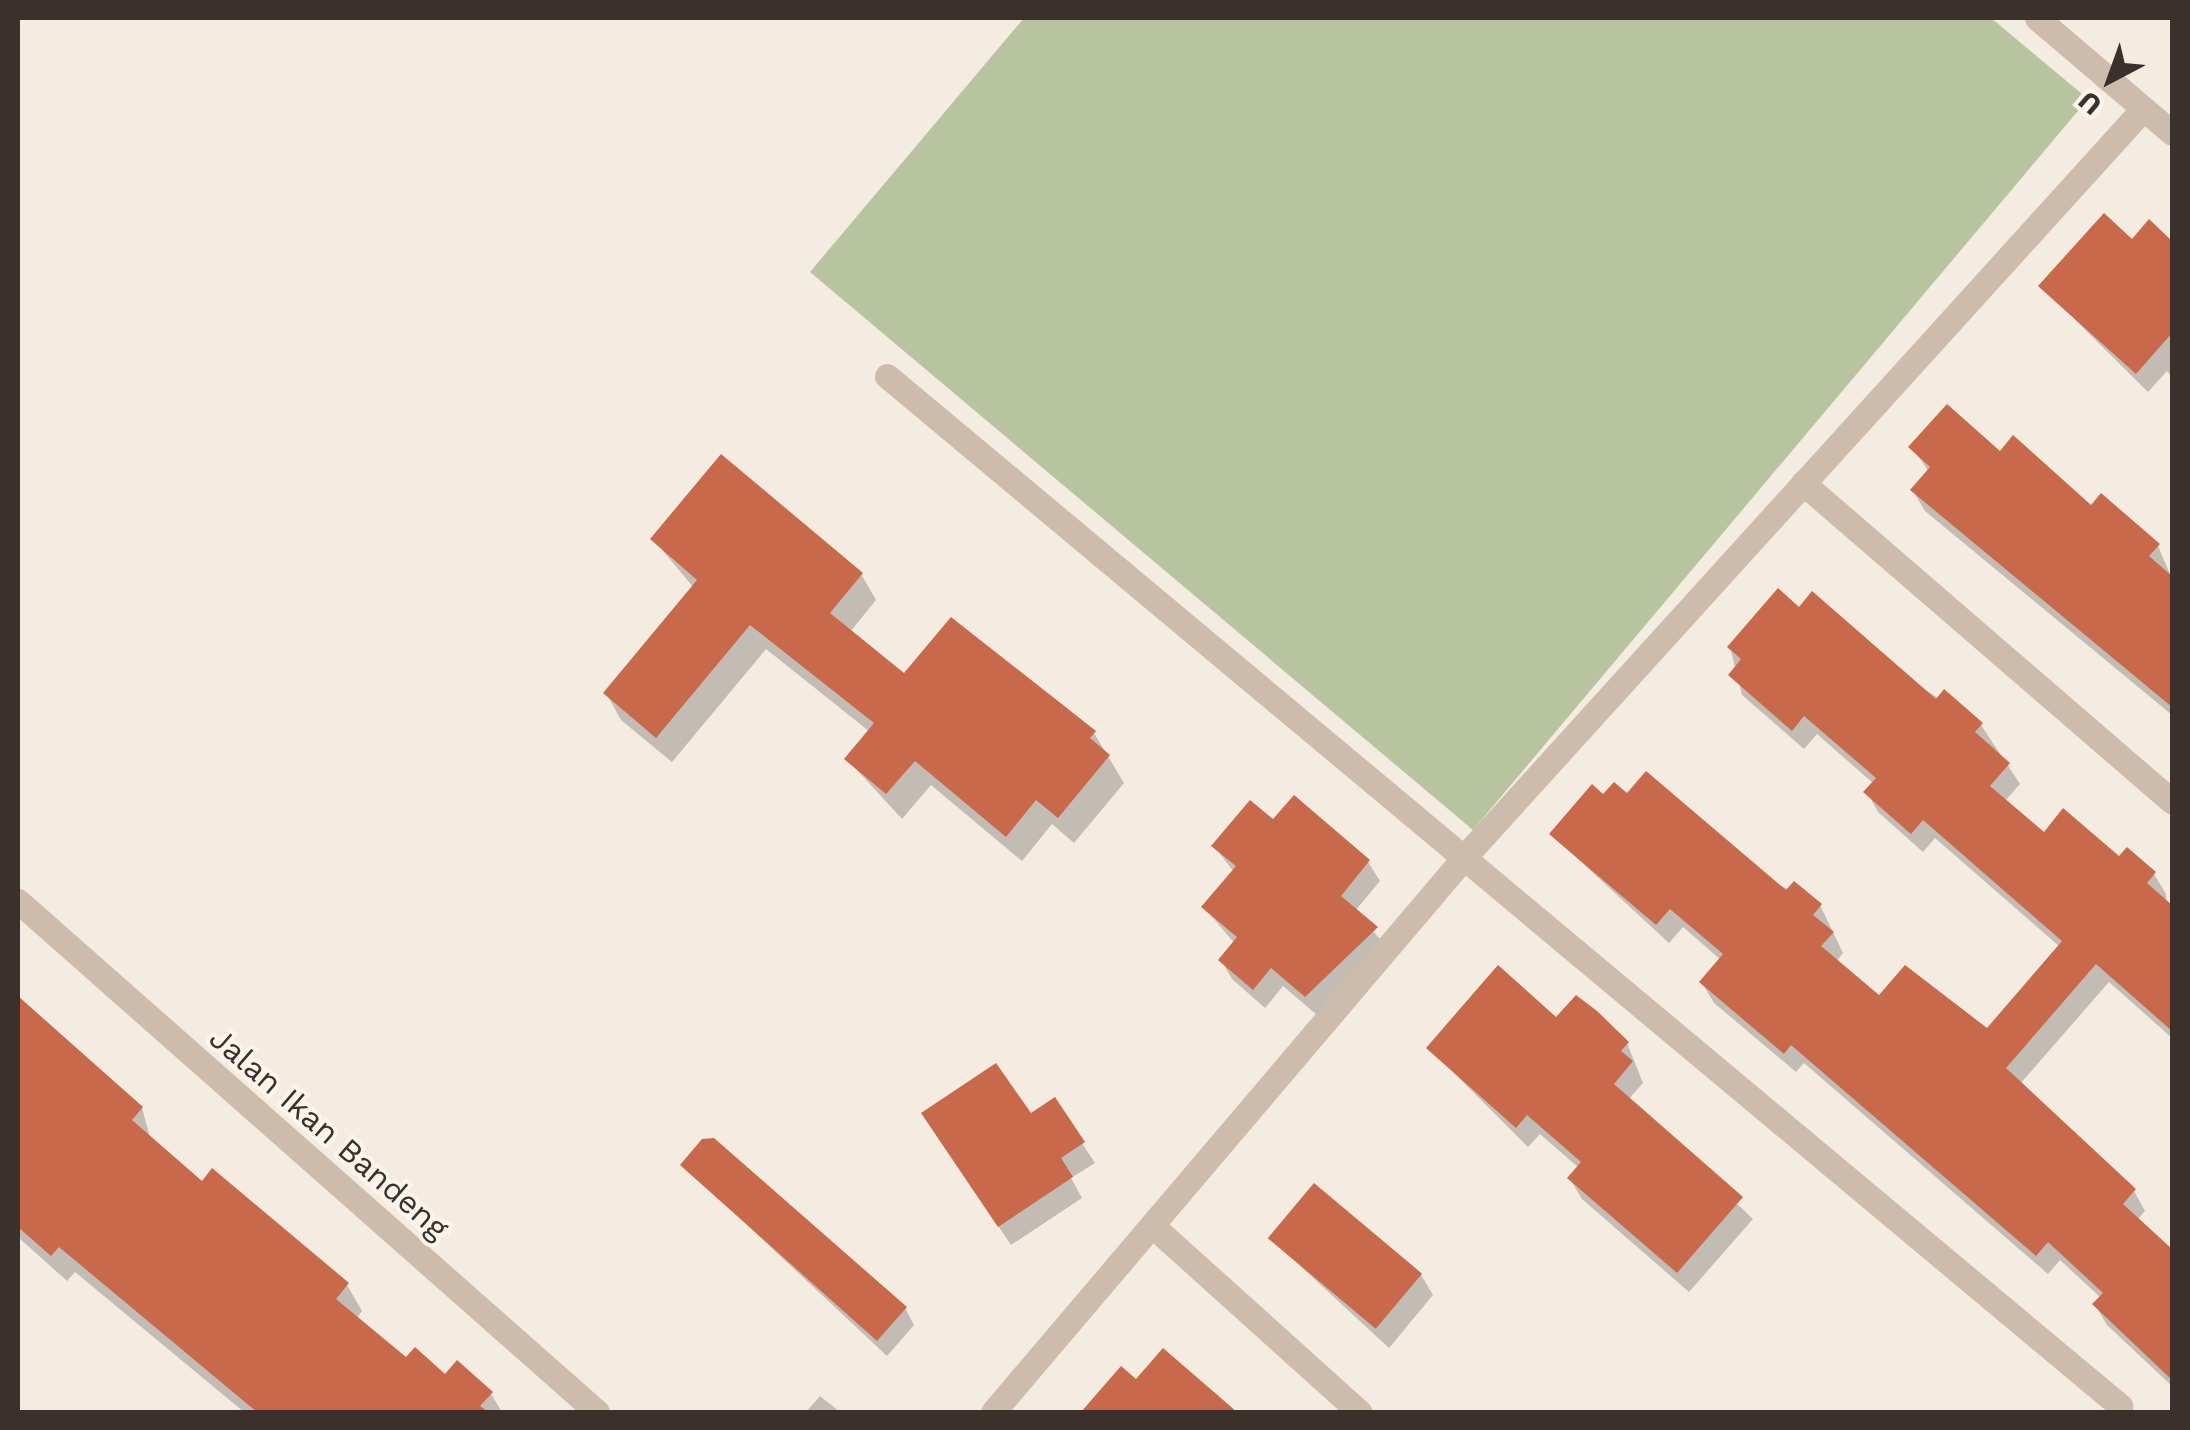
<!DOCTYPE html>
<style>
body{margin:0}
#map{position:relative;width:2190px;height:1430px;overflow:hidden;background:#f4ebe1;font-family:"Work Sans",sans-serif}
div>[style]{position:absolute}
.green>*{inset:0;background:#b8c4a0}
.shadow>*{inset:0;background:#0003}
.building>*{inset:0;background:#c8694b;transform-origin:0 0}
.minor>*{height:25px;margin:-12.5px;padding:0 12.5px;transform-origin:12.5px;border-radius:12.5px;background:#cdbbac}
span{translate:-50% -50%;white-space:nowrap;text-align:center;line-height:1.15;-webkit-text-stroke:8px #fbf5ee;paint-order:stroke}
.street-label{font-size:32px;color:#3b302b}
.frame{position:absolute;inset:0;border:20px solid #3b302b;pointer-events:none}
.north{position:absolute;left:2060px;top:30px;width:100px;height:100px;-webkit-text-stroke:8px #fbf5ee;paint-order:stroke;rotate:221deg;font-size:28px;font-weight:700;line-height:40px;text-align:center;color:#3b302b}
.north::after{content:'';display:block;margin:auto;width:35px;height:45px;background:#3b302b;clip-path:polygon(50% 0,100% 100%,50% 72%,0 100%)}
</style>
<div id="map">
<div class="green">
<div style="clip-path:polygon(1024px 18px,1991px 18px,2088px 99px,1473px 830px,810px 272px)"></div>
</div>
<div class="shadow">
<div style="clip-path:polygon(2149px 223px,2172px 244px,2172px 377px,2167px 371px,2148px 392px,2041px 286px,2132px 242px)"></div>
<div style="clip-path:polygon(1912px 447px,2000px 454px,2158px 546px,2172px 579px,2172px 715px,1925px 511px,1913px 491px,1929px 472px)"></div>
<div style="clip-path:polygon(653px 539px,861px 574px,876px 600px,850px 632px,904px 677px,1094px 733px,1124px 783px,1074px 843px,1052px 824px,1022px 861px,931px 785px,902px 819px,847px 759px,870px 732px,766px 649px,672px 762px,621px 720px,606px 693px,694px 588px)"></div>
<div style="clip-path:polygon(1799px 610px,1981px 725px,2020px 784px,2005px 801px,2044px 835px,2154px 874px,2166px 894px,2172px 1038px,2109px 982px,2020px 1084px,2134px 1191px,2145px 1211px,2137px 1220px,2172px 1252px,2172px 1386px,2107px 1325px,2095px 1305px,2101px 1298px,2060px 1260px,2048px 1274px,1804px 1063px,1796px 1072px,1714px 1003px,1702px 983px,1721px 960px,1683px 927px,1669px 943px,1552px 835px,1604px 798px,1820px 905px,1843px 953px,1836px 962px,1879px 999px,1987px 1031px,2060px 947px,1935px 838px,1923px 852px,1878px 812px,1867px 792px,1874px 784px,1817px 734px,1804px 749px,1742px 695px,1730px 647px)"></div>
<div style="clip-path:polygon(1294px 798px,1368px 862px,1380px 881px,1355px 911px,1388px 948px,1317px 1015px,1283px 986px,1265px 1008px,1232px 979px,1221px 960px,1235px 944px,1204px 907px,1234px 872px,1214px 846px,1274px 823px)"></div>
<div style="clip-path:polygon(18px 999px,142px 1108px,151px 1141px,202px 1185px,347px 1285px,362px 1311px,356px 1319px,406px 1361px,491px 1394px,502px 1412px,244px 1412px,75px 1272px,67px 1281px,18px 1237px)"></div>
<div style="clip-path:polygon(1557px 1021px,1627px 1043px,1643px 1083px,1628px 1100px,1753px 1219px,1689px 1292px,1582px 1199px,1570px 1179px,1579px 1168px,1540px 1134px,1528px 1147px,1429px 1048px)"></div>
<div style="clip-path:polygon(1054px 1101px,1095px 1163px,1071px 1178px,1082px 1198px,1011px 1245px,936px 1134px,1030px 1117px)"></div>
<div style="clip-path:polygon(683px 1165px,905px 1308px,914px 1325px,887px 1356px)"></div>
<div style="clip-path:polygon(1315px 1187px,1421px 1275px,1433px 1295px,1389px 1348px,1271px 1239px)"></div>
<div style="clip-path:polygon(1164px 1352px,1234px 1412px,1094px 1412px,1090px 1406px,1136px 1383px)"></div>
<div style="clip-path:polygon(820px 1396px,840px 1412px,806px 1412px)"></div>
</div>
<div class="building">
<div style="clip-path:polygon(2104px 213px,2132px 239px,2149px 219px,2172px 241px,2172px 333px,2136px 374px,2038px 286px)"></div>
<div style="clip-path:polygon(1947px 404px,2000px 451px,2013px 435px,2091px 505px,2101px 493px,2160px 544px,2149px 556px,2172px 576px,2172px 707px,1910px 490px,1930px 467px,1908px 447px)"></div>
<div style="clip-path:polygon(721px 454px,863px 573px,830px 613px,904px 673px,951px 617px,1096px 731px,1090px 738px,1110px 755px,1058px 818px,1036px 800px,1006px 837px,915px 761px,886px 794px,844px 759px,874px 723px,750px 625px,656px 738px,603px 693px,697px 580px,650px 539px)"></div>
<div style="clip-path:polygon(1778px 588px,1799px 607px,1812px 591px,1936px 699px,1944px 689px,1983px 723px,1975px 732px,2010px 763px,1990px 786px,2044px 832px,2063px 808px,2119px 856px,2127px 847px,2156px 872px,2147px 883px,2172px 905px,2172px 1031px,2096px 964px,2006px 1068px,2136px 1189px,2123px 1204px,2172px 1249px,2172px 1380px,2092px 1304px,2103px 1293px,2048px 1242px,2036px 1256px,1791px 1045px,1784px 1054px,1699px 982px,1723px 954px,1670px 909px,1656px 925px,1549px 834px,1592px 784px,1603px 794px,1614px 782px,1627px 793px,1646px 771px,1786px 890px,1794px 881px,1822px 904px,1813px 915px,1834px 932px,1821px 946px,1879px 995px,1905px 965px,1987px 1028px,2062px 941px,1923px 820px,1911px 834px,1863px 792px,1876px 778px,1804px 716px,1792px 731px,1728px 675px,1741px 659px,1727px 647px)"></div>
<div style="clip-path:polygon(1294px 795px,1370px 860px,1341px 896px,1378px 927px,1305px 997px,1271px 968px,1253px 990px,1218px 960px,1237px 937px,1201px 907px,1236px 866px,1211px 846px,1250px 800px,1273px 819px)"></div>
<div style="clip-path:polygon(1498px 965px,1556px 1017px,1576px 995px,1597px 1011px,1629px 1042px,1621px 1051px,1633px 1061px,1614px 1084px,1743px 1197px,1677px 1273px,1567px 1178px,1581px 1162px,1527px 1115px,1516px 1128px,1426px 1048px)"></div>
<div style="clip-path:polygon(18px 996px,143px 1107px,132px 1120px,202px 1181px,212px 1168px,349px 1283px,336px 1299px,406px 1357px,415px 1347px,445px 1374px,457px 1360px,493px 1392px,480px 1406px,488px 1412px,257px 1412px,59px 1247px,51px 1256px,18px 1227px)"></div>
<div style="clip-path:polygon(996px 1063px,1031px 1113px,1055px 1097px,1085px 1142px,1061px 1158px,1073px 1177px,998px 1227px,921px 1113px)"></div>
<div style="clip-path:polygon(714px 1138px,907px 1307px,877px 1341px,680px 1165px,702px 1139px)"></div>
<div style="left:1314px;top:1183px;width:141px;height:72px;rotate:40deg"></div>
<div style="clip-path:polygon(1163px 1348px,1237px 1412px,1081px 1412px,1121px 1366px,1136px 1379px)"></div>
</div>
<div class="minor">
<div style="left:2037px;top:18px;width:177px;rotate:40.4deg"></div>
<div style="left:887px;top:376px;width:1607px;rotate:39.87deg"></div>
<div style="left:1803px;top:483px;width:487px;rotate:40.8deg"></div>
<div style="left:18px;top:901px;width:772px;rotate:41.43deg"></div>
<div style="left:1155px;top:1228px;width:275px;rotate:42deg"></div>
<div style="left:993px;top:1412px;width:732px;rotate:-49.65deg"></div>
<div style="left:1467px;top:854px;width:1006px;rotate:-47.78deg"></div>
</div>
<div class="street-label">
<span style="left:329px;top:1133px;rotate:41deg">Jalan Ikan Bandeng</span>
</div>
<div class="frame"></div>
<div class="north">U</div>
</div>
